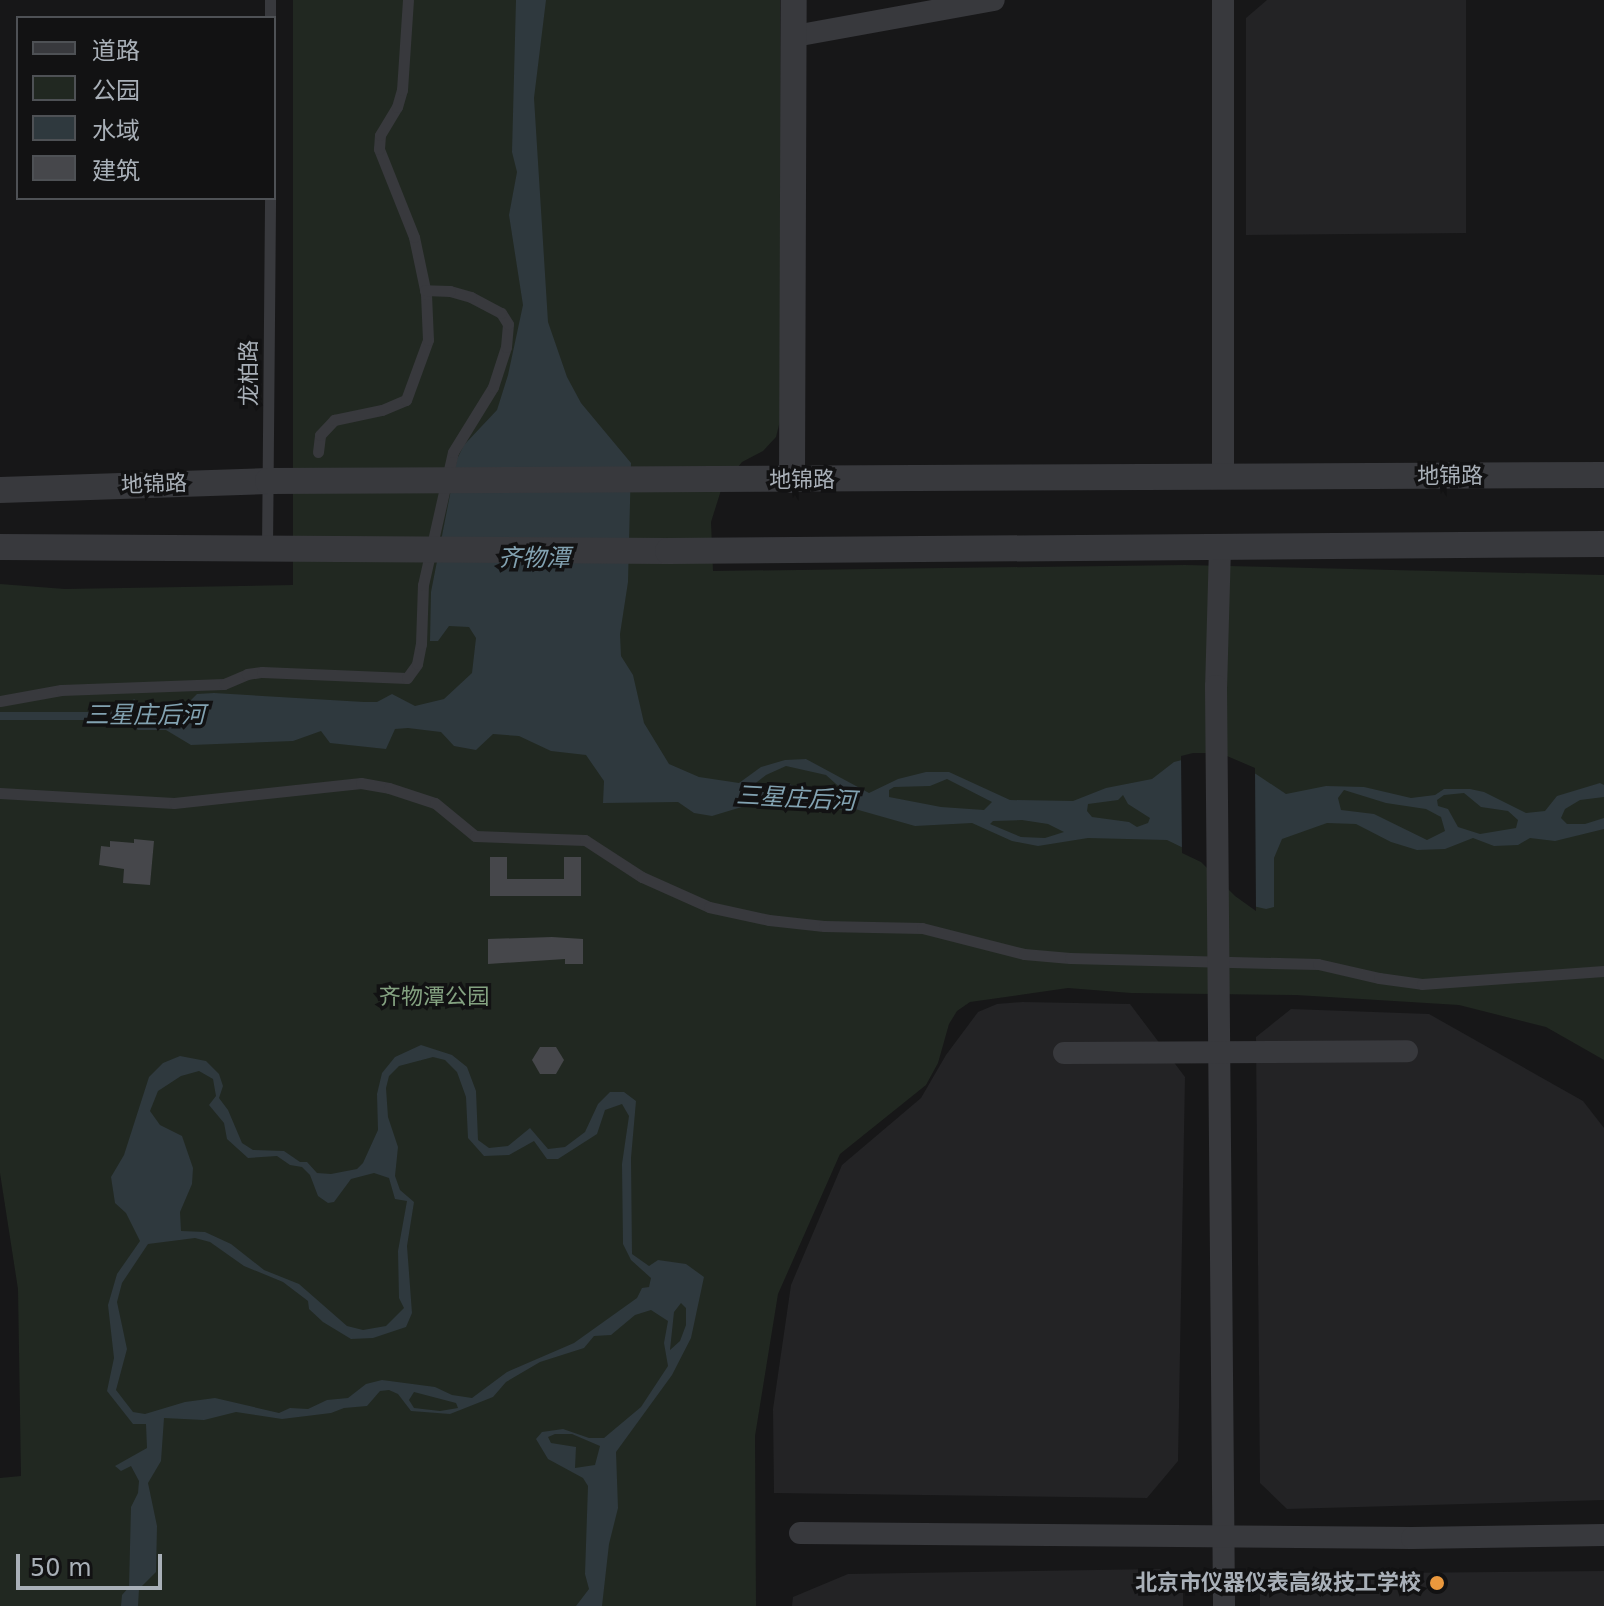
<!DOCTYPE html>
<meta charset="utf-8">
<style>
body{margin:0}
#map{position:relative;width:1604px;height:1606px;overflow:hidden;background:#171718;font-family:"DejaVu Sans","Noto Sans SC",sans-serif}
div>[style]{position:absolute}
.built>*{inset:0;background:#232325}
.green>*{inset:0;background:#212821}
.water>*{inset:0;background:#2f393e}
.pier>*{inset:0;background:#171718}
.building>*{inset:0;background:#46474b}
.service>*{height:11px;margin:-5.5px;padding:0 5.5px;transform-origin:5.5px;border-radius:5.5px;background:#38393d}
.minor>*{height:22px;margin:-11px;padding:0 11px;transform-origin:11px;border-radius:11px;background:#38393d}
.tertiary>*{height:26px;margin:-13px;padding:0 13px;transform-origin:13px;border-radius:13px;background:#38393d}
.dots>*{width:22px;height:22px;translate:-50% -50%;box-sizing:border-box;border:4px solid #121213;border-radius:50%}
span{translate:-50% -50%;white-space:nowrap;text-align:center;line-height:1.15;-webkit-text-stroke:7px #121213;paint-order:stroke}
.street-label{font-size:22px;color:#a9b0b8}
.park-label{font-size:22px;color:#84a281}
.poi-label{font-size:22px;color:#a9b0b8;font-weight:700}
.right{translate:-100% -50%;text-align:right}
.water-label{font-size:24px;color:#82a2b1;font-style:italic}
.legend{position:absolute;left:16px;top:16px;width:260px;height:184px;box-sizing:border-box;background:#121213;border:2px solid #4e5155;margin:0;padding:10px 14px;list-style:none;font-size:24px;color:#a9b0b8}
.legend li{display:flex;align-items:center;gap:16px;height:40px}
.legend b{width:40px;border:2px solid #4e5155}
.scale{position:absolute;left:16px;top:1554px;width:146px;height:36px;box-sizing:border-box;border:4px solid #a9b0b8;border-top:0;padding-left:10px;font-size:24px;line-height:28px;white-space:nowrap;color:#a9b0b8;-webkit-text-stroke:6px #121213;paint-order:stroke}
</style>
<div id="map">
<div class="built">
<div style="clip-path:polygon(1267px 0,1466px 0,1466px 233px,1246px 235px,1246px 18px)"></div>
<div style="clip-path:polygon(1022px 1002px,1130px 1004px,1185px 1077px,1178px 1461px,1147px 1498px,774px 1493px,773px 1409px,791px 1285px,842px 1165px,921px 1098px,946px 1055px,978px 1012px,997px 1004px)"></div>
<div style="clip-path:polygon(1291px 1009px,1429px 1014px,1583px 1101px,1604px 1128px,1604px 1500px,1287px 1509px,1260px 1483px,1256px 1037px)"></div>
<div style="clip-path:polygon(1160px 1569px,1183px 1593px,1183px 1606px,792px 1606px,793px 1597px,848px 1574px)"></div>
<div style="clip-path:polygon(1604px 1571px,1604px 1606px,1260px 1606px,1260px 1592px,1281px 1574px)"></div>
</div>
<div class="green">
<div style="clip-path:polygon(293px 0,780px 0,783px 409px,776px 437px,763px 451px,742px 462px,722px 487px,711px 522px,713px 571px,1185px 565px,1604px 575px,1604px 1060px,1546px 1027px,1459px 1005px,1296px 995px,1131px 993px,1068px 988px,970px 1002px,957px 1011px,949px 1024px,938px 1063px,926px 1085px,840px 1154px,778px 1294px,755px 1436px,756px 1606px,0 1606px,0 1478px,21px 1476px,18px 1289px,0 1173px,0 584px,65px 589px,293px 585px)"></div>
</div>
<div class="water">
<div style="clip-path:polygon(evenodd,516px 0,546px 0,534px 98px,548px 322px,567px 377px,581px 403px,631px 463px,628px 582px,620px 634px,621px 656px,633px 675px,644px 723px,669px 764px,699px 777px,739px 783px,761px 767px,785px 760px,806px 759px,869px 793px,898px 779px,926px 772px,949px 772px,1010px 800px,1073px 801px,1106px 788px,1152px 779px,1174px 762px,1194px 757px,1241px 764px,1286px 794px,1326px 786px,1364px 787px,1411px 798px,1435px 795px,1444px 789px,1470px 789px,1484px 792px,1526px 813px,1545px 811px,1557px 796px,1600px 783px,1604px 785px,1604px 797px,1580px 800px,1565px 809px,1561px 818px,1567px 824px,1585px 824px,1604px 818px,1604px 829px,1555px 841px,1530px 838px,1518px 845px,1494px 846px,1473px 838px,1445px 849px,1417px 850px,1391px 842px,1356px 824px,1327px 823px,1282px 839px,1274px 858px,1274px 907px,1266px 909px,1253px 906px,1204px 858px,1167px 840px,1088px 838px,1038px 846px,1012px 841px,972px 823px,915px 826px,855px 809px,821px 810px,790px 804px,755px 803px,712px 816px,694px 813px,678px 802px,603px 803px,604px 781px,586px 755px,551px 751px,519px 736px,493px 734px,476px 750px,454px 746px,441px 732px,408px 728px,395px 729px,386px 749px,330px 743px,321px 731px,293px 741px,191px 745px,166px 730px,138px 730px,130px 724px,106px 720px,0 720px,0 712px,122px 712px,134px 699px,144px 707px,168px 709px,191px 700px,197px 694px,214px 693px,364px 702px,377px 702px,392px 694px,415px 706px,444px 699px,472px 673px,476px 638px,469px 627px,449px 626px,438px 641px,430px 641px,431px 592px,457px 459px,464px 445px,497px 410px,508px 375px,523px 305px,509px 215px,517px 172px,512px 152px,516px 0,786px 766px,826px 775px,845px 792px,821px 796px,786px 783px,747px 790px,766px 775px,786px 766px,516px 0,947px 779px,992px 802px,984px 810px,941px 807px,889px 797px,889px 790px,894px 787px,930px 786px,947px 779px,516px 0,1344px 790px,1386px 803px,1426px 809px,1441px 817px,1445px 831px,1427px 840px,1374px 814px,1341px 810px,1338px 798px,1344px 790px,516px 0,1464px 793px,1481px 807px,1508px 811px,1518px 820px,1516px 828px,1480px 834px,1458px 827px,1448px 809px,1438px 806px,1437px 800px,1444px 795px,1464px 793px,516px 0,1123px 795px,1128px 804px,1150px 818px,1148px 823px,1137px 827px,1129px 822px,1092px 817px,1087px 811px,1088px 804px,1118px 800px,1123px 795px,516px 0,1022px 820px,1048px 824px,1064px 832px,1045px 838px,1021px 837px,990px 824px,993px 821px,1022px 820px)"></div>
<div style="clip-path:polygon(evenodd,421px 1045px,452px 1055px,467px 1067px,476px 1091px,478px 1140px,489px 1148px,508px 1146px,530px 1128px,548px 1149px,565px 1147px,585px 1132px,598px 1104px,610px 1092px,624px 1092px,636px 1101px,631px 1158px,632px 1254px,649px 1266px,658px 1260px,686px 1264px,704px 1277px,691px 1338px,672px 1375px,616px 1452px,618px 1508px,609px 1544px,602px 1606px,576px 1606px,589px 1589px,585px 1574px,588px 1486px,583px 1478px,548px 1459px,536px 1439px,542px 1432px,563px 1429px,589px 1438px,604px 1438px,641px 1407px,668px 1366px,664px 1343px,668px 1321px,651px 1310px,635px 1315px,611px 1335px,594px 1336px,584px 1348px,540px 1362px,506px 1382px,493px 1397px,450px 1414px,411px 1411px,398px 1394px,389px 1390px,380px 1391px,367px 1406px,344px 1408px,331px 1413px,282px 1419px,236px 1412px,204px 1420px,164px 1418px,161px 1461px,148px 1483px,157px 1526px,156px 1572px,139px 1589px,138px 1606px,121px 1606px,122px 1595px,129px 1587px,131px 1507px,138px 1493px,139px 1481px,131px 1466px,121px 1471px,115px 1466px,147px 1448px,146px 1424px,133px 1424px,107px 1391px,114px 1358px,108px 1305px,117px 1274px,140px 1241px,126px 1213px,115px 1203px,111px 1177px,124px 1155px,149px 1077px,163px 1063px,180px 1056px,206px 1061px,219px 1074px,223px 1086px,219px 1098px,228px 1110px,242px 1143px,253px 1150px,284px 1151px,300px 1162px,307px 1162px,317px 1173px,331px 1174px,357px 1169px,363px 1163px,378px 1130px,377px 1094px,382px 1073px,395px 1057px,421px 1045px,433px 1057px,445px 1060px,457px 1072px,466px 1097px,468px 1138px,484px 1156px,509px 1155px,534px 1141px,547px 1159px,558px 1159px,597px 1134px,605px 1110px,622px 1104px,629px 1116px,622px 1164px,623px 1244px,631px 1260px,651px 1278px,649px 1287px,642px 1288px,637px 1298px,574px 1343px,507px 1372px,472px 1398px,452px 1395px,435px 1387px,382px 1380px,366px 1384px,348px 1398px,327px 1400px,308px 1409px,290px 1408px,279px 1413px,215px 1398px,185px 1402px,145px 1414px,133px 1412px,116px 1390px,127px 1349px,117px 1302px,122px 1283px,148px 1244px,195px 1238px,210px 1242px,244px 1266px,283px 1282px,308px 1301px,309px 1309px,323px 1322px,351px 1339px,373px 1338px,406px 1327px,412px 1313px,407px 1246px,414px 1202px,400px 1190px,395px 1176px,398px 1147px,388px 1117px,386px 1088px,389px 1076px,399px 1066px,433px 1057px,421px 1045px,199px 1071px,213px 1079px,216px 1096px,209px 1105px,224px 1123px,227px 1139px,248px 1158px,277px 1156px,290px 1165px,302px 1167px,310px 1175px,318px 1196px,328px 1203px,334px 1202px,351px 1179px,374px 1173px,389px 1178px,395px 1199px,407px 1201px,398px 1251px,399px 1298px,404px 1308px,386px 1326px,363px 1330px,347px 1326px,299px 1284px,264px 1270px,231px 1244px,205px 1232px,181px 1231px,180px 1212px,192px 1184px,193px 1168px,182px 1136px,160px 1125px,150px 1111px,158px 1091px,181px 1076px,199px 1071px,421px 1045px,681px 1303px,686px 1308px,686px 1325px,680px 1341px,670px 1350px,674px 1312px,681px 1303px,421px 1045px,414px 1392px,456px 1403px,458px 1408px,440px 1411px,414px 1408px,409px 1400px,414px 1392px,421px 1045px,555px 1434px,572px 1434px,600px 1446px,595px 1465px,575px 1468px,576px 1447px,551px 1443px,548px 1437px,555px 1434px)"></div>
</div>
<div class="pier">
<div style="clip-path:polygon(1193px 753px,1220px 753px,1255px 768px,1256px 911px,1235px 896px,1201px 862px,1182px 853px,1181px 756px)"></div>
</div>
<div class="building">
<div style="clip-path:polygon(134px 839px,154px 841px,150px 885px,123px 883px,124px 869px,99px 865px,101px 846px,110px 847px,110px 841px,134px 843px)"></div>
<div style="clip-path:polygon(490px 857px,507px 857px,507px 879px,564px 879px,564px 857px,581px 857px,581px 896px,490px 896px)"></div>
<div style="clip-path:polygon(552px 937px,583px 939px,583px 964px,565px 964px,565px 959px,488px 964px,488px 939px)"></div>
<div style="clip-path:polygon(540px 1047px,556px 1047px,564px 1060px,556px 1074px,540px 1074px,532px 1060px)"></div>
</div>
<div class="service">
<div style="left:270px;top:0;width:18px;rotate:90deg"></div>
<div style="left:318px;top:452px;width:17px;rotate:-83deg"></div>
<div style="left:320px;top:435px;width:21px;rotate:-47deg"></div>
<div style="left:334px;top:420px;width:49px;rotate:-11.8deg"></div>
<div style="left:382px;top:410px;width:26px;rotate:-23deg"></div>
<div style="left:406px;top:400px;width:64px;rotate:-69.9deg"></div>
<div style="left:428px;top:340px;width:46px;rotate:-92.5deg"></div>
<div style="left:426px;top:294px;width:58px;rotate:-101.9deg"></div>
<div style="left:414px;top:237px;width:95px;rotate:-111.7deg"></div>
<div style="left:379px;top:149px;width:14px;rotate:-86deg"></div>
<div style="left:380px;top:135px;width:33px;rotate:-59deg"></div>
<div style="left:397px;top:107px;width:18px;rotate:-74deg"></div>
<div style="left:402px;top:90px;width:90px;rotate:-86.2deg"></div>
<div style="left:267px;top:549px;width:351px;rotate:-89.5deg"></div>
<div style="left:0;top:701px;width:62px;rotate:-10.2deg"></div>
<div style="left:61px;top:690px;width:163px;rotate:-2.1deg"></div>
<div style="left:224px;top:684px;width:25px;rotate:-23deg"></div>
<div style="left:247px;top:674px;width:15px;rotate:-8deg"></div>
<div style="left:262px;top:672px;width:145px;rotate:2.4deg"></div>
<div style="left:407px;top:678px;width:17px;rotate:-54deg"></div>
<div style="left:417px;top:664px;width:20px;rotate:-79deg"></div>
<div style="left:421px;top:644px;width:59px;rotate:-88.1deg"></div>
<div style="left:423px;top:585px;width:136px;rotate:-77.3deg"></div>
<div style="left:453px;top:452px;width:76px;rotate:-58.4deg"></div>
<div style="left:493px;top:387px;width:42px;rotate:-72deg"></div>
<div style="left:506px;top:347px;width:23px;rotate:-85deg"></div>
<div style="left:508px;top:324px;width:13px;rotate:-122deg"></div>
<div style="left:501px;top:313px;width:34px;rotate:-152deg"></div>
<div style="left:471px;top:297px;width:22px;rotate:-164deg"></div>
<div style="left:450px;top:291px;width:25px;rotate:-178deg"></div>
<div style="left:0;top:793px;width:174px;rotate:3.3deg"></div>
<div style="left:174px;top:803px;width:188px;rotate:-6.1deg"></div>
<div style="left:361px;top:783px;width:28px;rotate:10deg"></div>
<div style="left:389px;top:788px;width:48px;rotate:18.1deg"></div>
<div style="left:435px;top:803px;width:52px;rotate:39.5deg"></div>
<div style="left:475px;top:836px;width:110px;rotate:2.1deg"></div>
<div style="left:585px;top:840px;width:68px;rotate:33deg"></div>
<div style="left:642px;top:877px;width:73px;rotate:24.1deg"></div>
<div style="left:709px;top:907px;width:61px;rotate:12.2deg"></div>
<div style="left:769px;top:920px;width:55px;rotate:6.2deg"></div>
<div style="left:824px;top:926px;width:98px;rotate:1.2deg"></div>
<div style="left:922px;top:928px;width:105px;rotate:14.3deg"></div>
<div style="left:1024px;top:954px;width:46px;rotate:5deg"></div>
<div style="left:1070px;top:958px;width:248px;rotate:1.4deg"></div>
<div style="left:1318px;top:964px;width:63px;rotate:12.9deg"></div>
<div style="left:1379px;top:978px;width:43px;rotate:7.9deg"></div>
<div style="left:1422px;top:984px;width:182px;rotate:-4.1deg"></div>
</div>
<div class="minor">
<div style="left:795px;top:36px;width:202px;rotate:-10.3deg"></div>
<div style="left:1223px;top:478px;width:478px;rotate:-90deg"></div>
<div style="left:1220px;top:547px;width:139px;rotate:91.6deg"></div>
<div style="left:1216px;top:686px;width:920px;rotate:89.5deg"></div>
<div style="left:1064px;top:1053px;width:343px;rotate:-0.3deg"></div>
<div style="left:800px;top:1533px;width:612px;rotate:0.47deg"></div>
<div style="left:1412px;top:1538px;width:192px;rotate:-0.9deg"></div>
</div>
<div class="tertiary">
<div style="left:792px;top:480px;width:480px;rotate:-89.8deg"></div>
<div style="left:0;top:490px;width:268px;rotate:-1.9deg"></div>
<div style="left:268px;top:481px;width:1336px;rotate:-0.26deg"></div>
<div style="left:0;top:547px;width:668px;rotate:0.34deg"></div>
<div style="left:668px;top:551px;width:936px;rotate:-0.43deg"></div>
</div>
<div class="dots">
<div style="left:1437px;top:1583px;background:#ea983d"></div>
</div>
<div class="street-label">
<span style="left:249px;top:373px;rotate:-90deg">龙柏路</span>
<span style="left:1450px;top:476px">地锦路</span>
<span style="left:802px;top:480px">地锦路</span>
<span style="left:154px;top:484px;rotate:-2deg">地锦路</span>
</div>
<div class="park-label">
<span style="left:434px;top:997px">齐物潭公园</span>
</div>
<div class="poi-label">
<span class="right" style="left:1421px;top:1583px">北京市仪器仪表高级技工学校</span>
</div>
<div class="water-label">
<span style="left:534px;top:559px">齐物潭</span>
<span style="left:145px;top:716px">三星庄后河</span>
<span style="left:796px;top:799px;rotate:3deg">三星庄后河</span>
</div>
<ul class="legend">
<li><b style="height:10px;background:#38393d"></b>道路</li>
<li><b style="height:22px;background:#212821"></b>公园</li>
<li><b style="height:22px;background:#2f393e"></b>水域</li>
<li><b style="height:22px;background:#46474b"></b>建筑</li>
</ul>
<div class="scale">50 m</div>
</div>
